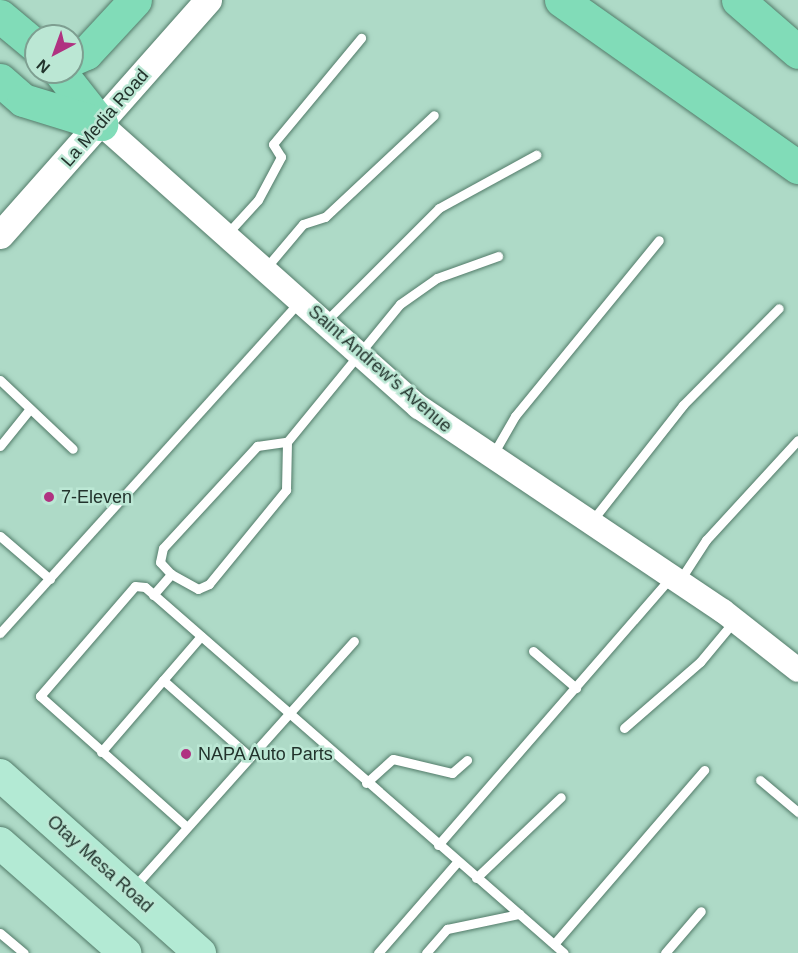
<!DOCTYPE html>
<style>
body{margin:0}
#map{position:relative;width:798px;height:953px;overflow:hidden;background:#aedac7;font-family:Helvetica,sans-serif}
div>[style]{position:absolute}
.roads{filter:drop-shadow(0 0 2px #527b69) drop-shadow(0 0 2px #527b69)}
.service>*{height:9px;margin:-4.5px;padding:0 4.5px;transform-origin:4.5px;border-radius:4.5px;background:#fff}
.tertiary>*{height:24px;margin:-12px;padding:0 12px;transform-origin:12px;border-radius:12px;background:#fff}
.secondary>*{height:27px;margin:-13.5px;padding:0 13.5px;transform-origin:13.5px;border-radius:13.5px;background:#fff}
.primary>*{height:32px;margin:-16px;padding:0 16px;transform-origin:16px;border-radius:16px;background:#b3ead4}
.motorway>*{height:33px;margin:-16.5px;padding:0 16.5px;transform-origin:16.5px;border-radius:16.5px;background:#81dcb8}
.dots>*{width:16px;height:16px;translate:-50% -50%;box-sizing:border-box;border:3px solid #bbe7d4;border-radius:50%}
span{translate:-50% -50%;white-space:nowrap;text-align:center;line-height:1.15;-webkit-text-stroke:5px #bbe7d4;paint-order:stroke}
.street-label{font-size:18px;color:#22332c}
.poi-label{font-size:18px;color:#22332c}
.left{translate:0 -50%;text-align:left}
.north{position:absolute;left:24px;top:24px;width:60px;height:60px;box-sizing:border-box;background:#bbe7d4;border:2px solid #7e9f91;border-radius:50%;rotate:221deg;font-size:16px;font-weight:700;line-height:24px;text-align:center;color:#22332c}
.north::after{content:'';display:block;margin:auto;width:21px;height:27px;background:#b03281;clip-path:polygon(50% 0,100% 100%,50% 72%,0 100%)}
</style>
<div id="map">
<div class="roads">
<div class="service">
<div style="left:226px;top:235px;width:47px;rotate:-47.6deg"></div>
<div style="left:258px;top:200px;width:49px;rotate:-61.9deg"></div>
<div style="left:281px;top:157px;width:15px;rotate:-122deg"></div>
<div style="left:273px;top:144px;width:138px;rotate:-50.3deg"></div>
<div style="left:265px;top:269px;width:59px;rotate:-49.8deg"></div>
<div style="left:303px;top:224px;width:23px;rotate:-18deg"></div>
<div style="left:325px;top:217px;width:149px;rotate:-43.1deg"></div>
<div style="left:325px;top:322px;width:161px;rotate:-45deg"></div>
<div style="left:439px;top:208px;width:111px;rotate:-28.7deg"></div>
<div style="left:0;top:380px;width:100px;rotate:43.4deg"></div>
<div style="left:0;top:446px;width:46px;rotate:-51.1deg"></div>
<div style="left:492px;top:456px;width:46px;rotate:-60.1deg"></div>
<div style="left:515px;top:416px;width:227px;rotate:-50.7deg"></div>
<div style="left:591px;top:522px;width:149px;rotate:-51.8deg"></div>
<div style="left:683px;top:405px;width:136px;rotate:-45.3deg"></div>
<div style="left:0;top:536px;width:66px;rotate:40.7deg"></div>
<div style="left:171px;top:574px;width:31px;rotate:29deg"></div>
<div style="left:198px;top:589px;width:12px;rotate:-24deg"></div>
<div style="left:209px;top:584px;width:122px;rotate:-50.7deg"></div>
<div style="left:286px;top:490px;width:48px;rotate:-88.8deg"></div>
<div style="left:680px;top:580px;width:48px;rotate:-57deg"></div>
<div style="left:706px;top:540px;width:136px;rotate:-47.4deg"></div>
<div style="left:153px;top:595px;width:28px;rotate:-49deg"></div>
<div style="left:171px;top:574px;width:16px;rotate:-133deg"></div>
<div style="left:160px;top:562px;width:14px;rotate:-78deg"></div>
<div style="left:163px;top:548px;width:139px;rotate:-47.3deg"></div>
<div style="left:257px;top:446px;width:30px;rotate:-8deg"></div>
<div style="left:287px;top:442px;width:178px;rotate:-50.7deg"></div>
<div style="left:400px;top:304px;width:45px;rotate:-35.1deg"></div>
<div style="left:437px;top:278px;width:65px;rotate:-19.8deg"></div>
<div style="left:0;top:633px;width:446px;rotate:-47.9deg"></div>
<div style="left:533px;top:651px;width:57px;rotate:40.7deg"></div>
<div style="left:163px;top:680px;width:116px;rotate:41.5deg"></div>
<div style="left:624px;top:728px;width:101px;rotate:-41deg"></div>
<div style="left:700px;top:662px;width:55px;rotate:-50.2deg"></div>
<div style="left:101px;top:752px;width:153px;rotate:-49.2deg"></div>
<div style="left:760px;top:780px;width:50px;rotate:40.1deg"></div>
<div style="left:366px;top:783px;width:36px;rotate:-42deg"></div>
<div style="left:393px;top:759px;width:61px;rotate:13.3deg"></div>
<div style="left:452px;top:773px;width:20px;rotate:-41deg"></div>
<div style="left:187px;top:827px;width:197px;rotate:-138.3deg"></div>
<div style="left:40px;top:696px;width:145px;rotate:-49.2deg"></div>
<div style="left:135px;top:586px;width:10px;rotate:6deg"></div>
<div style="left:145px;top:587px;width:556px;rotate:41.14deg"></div>
<div style="left:438px;top:845px;width:355px;rotate:-49deg"></div>
<div style="left:476px;top:878px;width:117px;rotate:-43.6deg"></div>
<div style="left:134px;top:887px;width:330px;rotate:-48.2deg"></div>
<div style="left:0;top:933px;width:31px;rotate:40deg"></div>
<div style="left:554px;top:944px;width:230px;rotate:-49.2deg"></div>
<div style="left:378px;top:953px;width:121px;rotate:-49deg"></div>
<div style="left:426px;top:953px;width:32px;rotate:-49deg"></div>
<div style="left:447px;top:929px;width:74px;rotate:-11.8deg"></div>
<div style="left:665px;top:953px;width:55px;rotate:-49.4deg"></div>
</div>
<div class="tertiary">
<div style="left:101px;top:124px;width:426px;rotate:41.7deg"></div>
<div style="left:419px;top:407px;width:366px;rotate:33.9deg"></div>
<div style="left:723px;top:611px;width:95px;rotate:38.2deg"></div>
</div>
<div class="secondary">
<div style="left:0;top:235px;width:314px;rotate:-48.5deg"></div>
</div>
<div class="primary">
<div style="left:0;top:775px;width:268px;rotate:41.7deg"></div>
<div style="left:0;top:843px;width:167px;rotate:41.3deg"></div>
</div>
<div class="motorway">
<div style="left:561px;top:0;width:290px;rotate:35.2deg"></div>
<div style="left:738px;top:0;width:79px;rotate:40.9deg"></div>
<div style="left:0;top:16px;width:47px;rotate:39.8deg"></div>
<div style="left:72px;top:59px;width:15px;rotate:-23deg"></div>
<div style="left:86px;top:53px;width:72px;rotate:-47.2deg"></div>
<div style="left:60px;top:72px;width:66px;rotate:51.7deg"></div>
<div style="left:0;top:80px;width:30px;rotate:41deg"></div>
<div style="left:23px;top:100px;width:82px;rotate:17.1deg"></div>
</div>
</div>
<div class="dots">
<div style="left:49px;top:497px;background:#b03281"></div>
<div style="left:186px;top:754px;background:#b03281"></div>
</div>
<div class="street-label">
<span style="left:105px;top:118px;rotate:-49deg">La Media Road</span>
<span style="left:380px;top:369px;rotate:41deg">Saint Andrew's Avenue</span>
<span style="left:100px;top:864px;rotate:42deg">Otay Mesa Road</span>
</div>
<div class="poi-label">
<span class="left" style="left:61px;top:497px">7-Eleven</span>
<span class="left" style="left:198px;top:754px">NAPA Auto Parts</span>
</div>
<div class="north">N</div>
</div>
